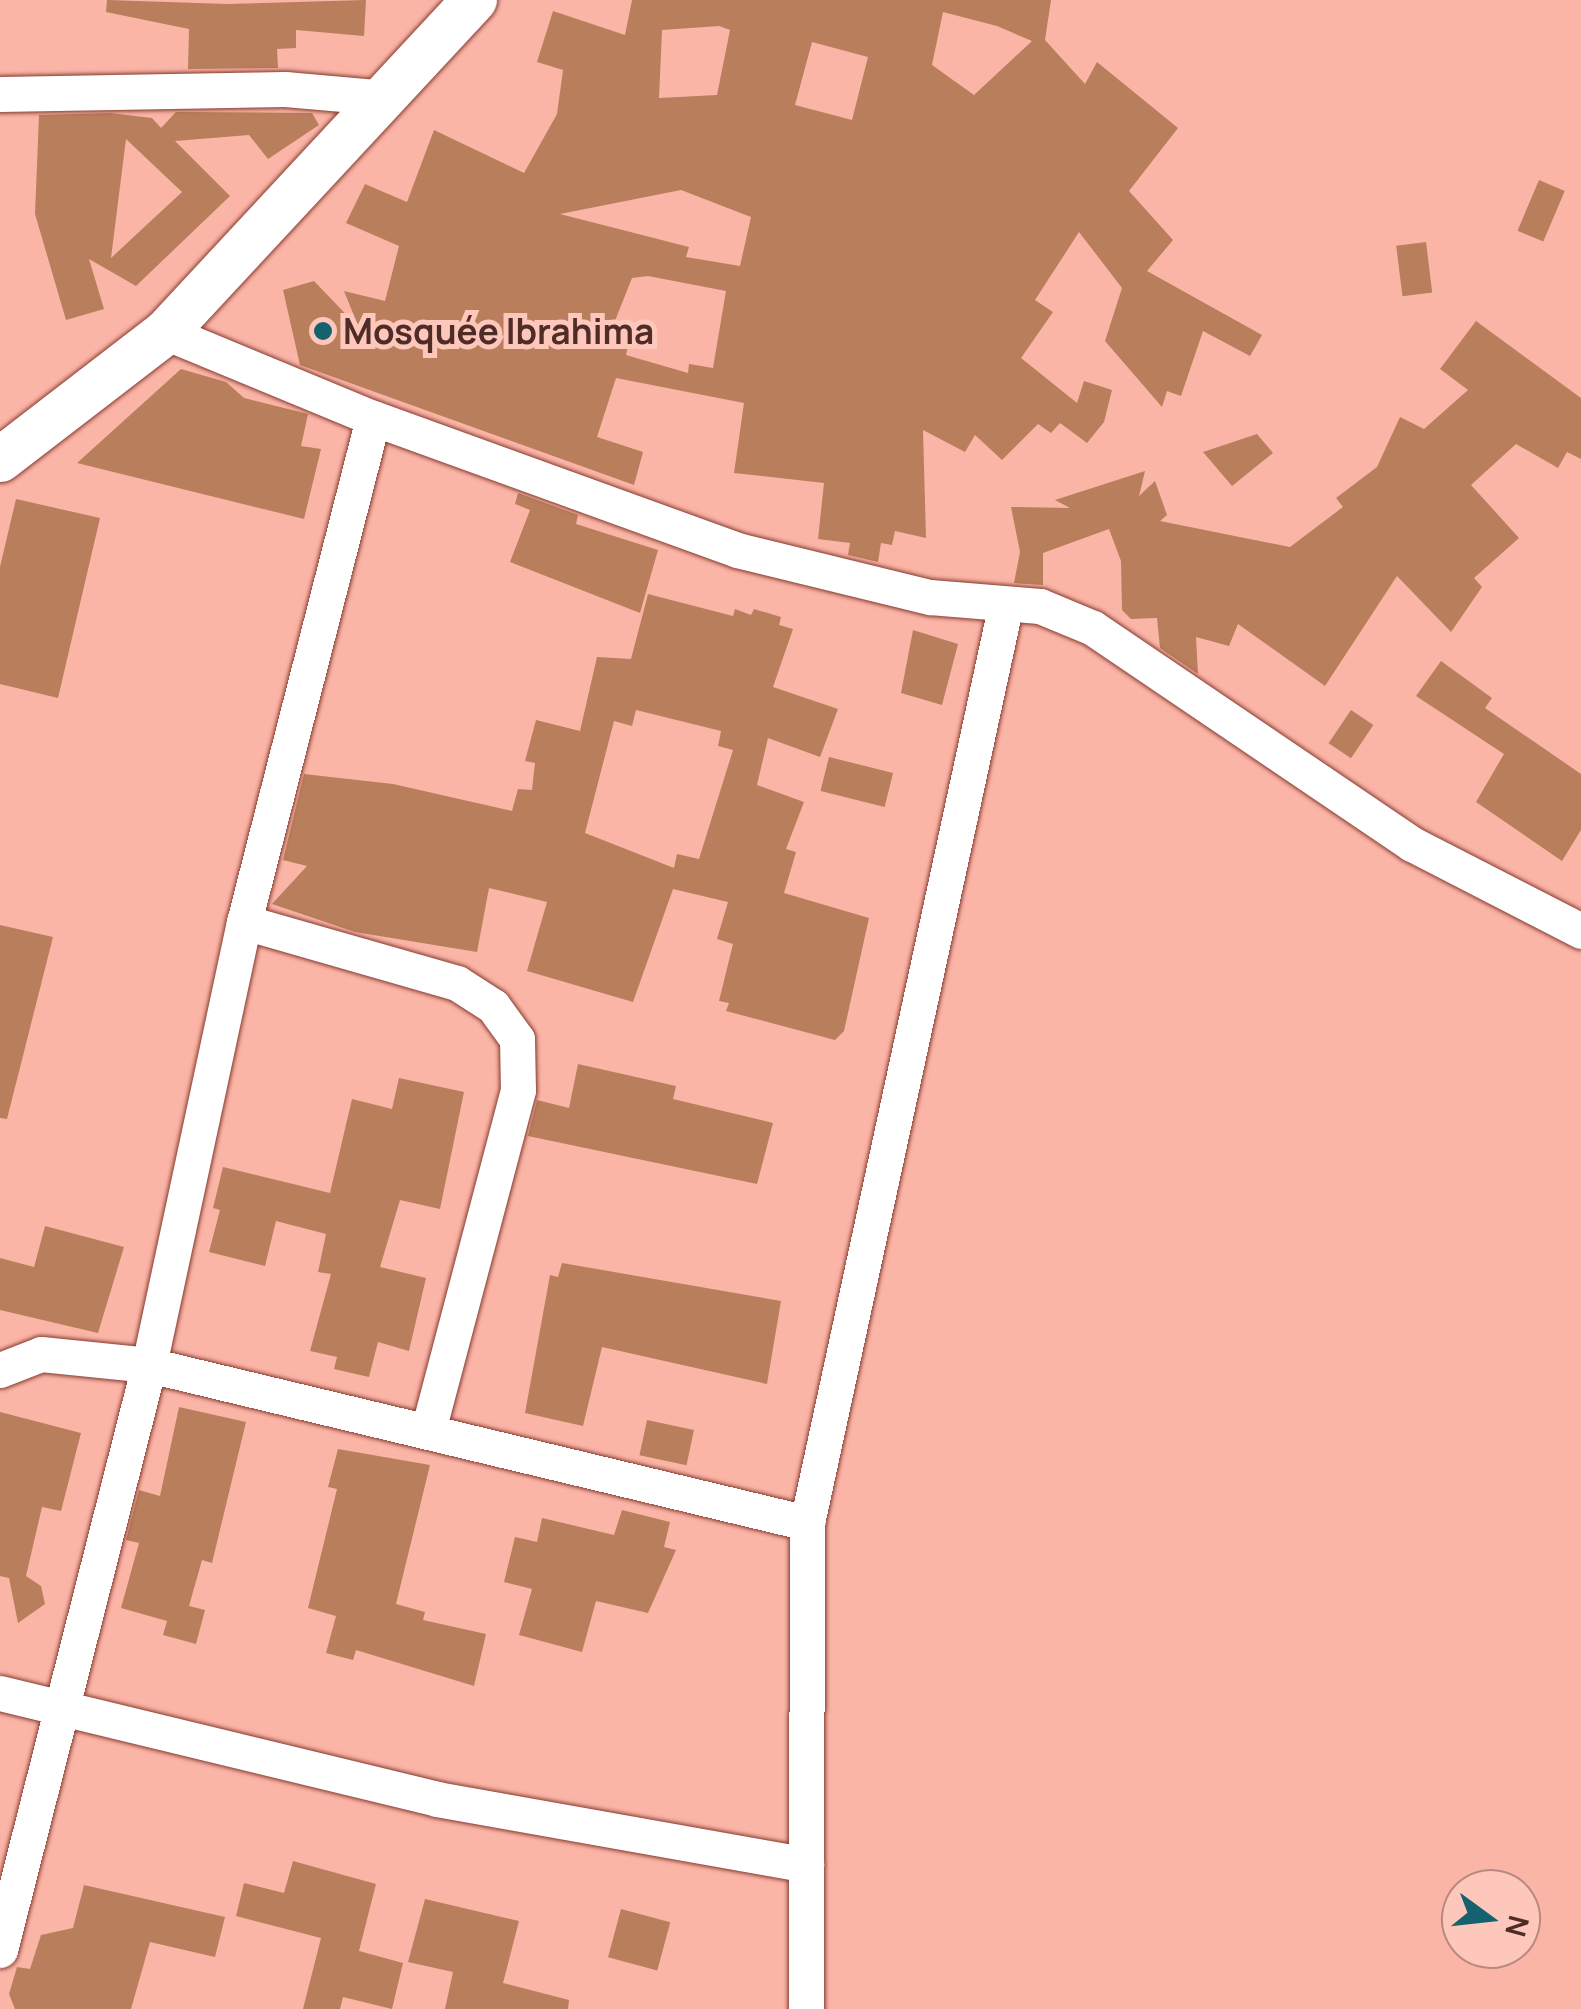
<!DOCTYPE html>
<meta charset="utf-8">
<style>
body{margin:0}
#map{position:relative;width:1581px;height:2009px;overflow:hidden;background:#fbb5a7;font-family:Manrope,sans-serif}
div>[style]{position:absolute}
.building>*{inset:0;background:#b97e5b;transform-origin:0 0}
.roads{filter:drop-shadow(0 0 2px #863b2f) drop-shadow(0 0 2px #863b2f)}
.minor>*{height:35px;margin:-17.5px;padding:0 17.5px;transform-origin:17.5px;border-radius:17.5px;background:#fff}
.tertiary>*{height:45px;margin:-22.5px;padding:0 22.5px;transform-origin:22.5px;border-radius:22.5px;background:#fff}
.dots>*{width:28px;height:28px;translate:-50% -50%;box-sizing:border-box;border:5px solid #fdc7bc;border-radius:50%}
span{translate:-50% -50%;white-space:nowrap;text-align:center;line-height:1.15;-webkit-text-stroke:10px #fdc7bc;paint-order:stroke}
.poi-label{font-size:35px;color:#4f2c26;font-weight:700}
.left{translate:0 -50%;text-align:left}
.north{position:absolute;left:1441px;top:1869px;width:100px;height:100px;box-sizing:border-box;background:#fdc7bc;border:2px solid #b78980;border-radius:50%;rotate:105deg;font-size:28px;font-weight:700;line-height:40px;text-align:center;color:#4f2c26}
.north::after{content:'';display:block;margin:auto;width:35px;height:45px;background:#16616e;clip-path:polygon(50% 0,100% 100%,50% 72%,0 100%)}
</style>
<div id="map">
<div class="building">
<div style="clip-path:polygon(107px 0,227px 4px,366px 0,364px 36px,296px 30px,296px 48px,277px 49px,278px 68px,188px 69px,189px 29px,106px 12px)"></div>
<div style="clip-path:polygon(evenodd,632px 0,1051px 0,1045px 40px,1085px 84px,1097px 62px,1178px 128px,1129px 191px,1173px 240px,1147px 271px,1262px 335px,1250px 356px,1203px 331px,1181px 396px,1167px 391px,1162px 407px,1105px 341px,1122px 288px,1079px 232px,1035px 300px,1053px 312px,1021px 358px,1077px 403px,1084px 381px,1112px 390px,1104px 422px,1087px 443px,1060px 423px,1051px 433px,1038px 424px,1002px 460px,975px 435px,965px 452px,923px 430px,926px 538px,895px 531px,892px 545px,881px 543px,878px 562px,848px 555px,850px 543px,818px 539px,824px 483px,734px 473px,744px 403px,616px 378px,597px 437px,643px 452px,634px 485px,300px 365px,283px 290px,314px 281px,359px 328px,344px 291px,385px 301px,399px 246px,346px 223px,365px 184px,407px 202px,434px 130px,524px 173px,557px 114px,563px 70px,537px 62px,553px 11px,625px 35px,632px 0,943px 12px,997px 26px,1032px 41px,974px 95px,932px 65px,943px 12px,632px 0,719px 26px,730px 30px,717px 95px,659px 98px,662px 30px,719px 26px,632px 0,812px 42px,868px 57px,852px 120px,795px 105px,812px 42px,632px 0,681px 190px,751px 217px,740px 266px,686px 257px,689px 247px,560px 214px,681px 190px,632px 0,648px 276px,726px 291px,713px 368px,689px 364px,688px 373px,626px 355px,629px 342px,609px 336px,632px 278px,648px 276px)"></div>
<div style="clip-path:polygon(evenodd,176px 112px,312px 113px,319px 125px,268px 159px,249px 135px,175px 141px,230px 196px,136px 286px,89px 259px,104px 309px,66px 320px,35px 214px,39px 115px,110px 113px,152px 118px,161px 128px,176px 112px,126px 139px,182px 192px,111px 258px,126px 139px)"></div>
<div style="left:1539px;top:180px;width:28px;height:55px;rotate:23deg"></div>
<div style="left:1426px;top:242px;width:51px;height:30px;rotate:83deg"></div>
<div style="clip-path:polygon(1476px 321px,1581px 398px,1581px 459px,1567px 452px,1558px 468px,1516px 444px,1471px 485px,1519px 538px,1474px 578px,1482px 587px,1451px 632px,1397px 576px,1325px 686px,1238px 624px,1229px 646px,1196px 637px,1198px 674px,1160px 648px,1157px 618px,1131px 619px,1122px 610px,1121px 561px,1109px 529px,1043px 553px,1043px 585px,1014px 583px,1020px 552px,1011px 507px,1070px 508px,1055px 500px,1145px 471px,1139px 496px,1155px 481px,1167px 515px,1160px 521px,1290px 547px,1343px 507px,1336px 498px,1377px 467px,1400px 417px,1424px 429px,1468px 390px,1440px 369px)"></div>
<div style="clip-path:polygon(181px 369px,226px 382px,244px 398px,308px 414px,301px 446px,321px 449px,304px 519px,77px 463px)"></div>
<div style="clip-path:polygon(1257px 434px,1273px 453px,1232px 486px,1203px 452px)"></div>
<div style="clip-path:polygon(518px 493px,578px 515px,576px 524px,658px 550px,640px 613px,510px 562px,530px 510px,515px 504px)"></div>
<div style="clip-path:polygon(16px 499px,100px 518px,58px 698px,0 684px,0 567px)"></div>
<div style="clip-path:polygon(evenodd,648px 594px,733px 616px,735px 609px,751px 615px,754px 609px,781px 617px,779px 625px,793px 629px,773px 687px,838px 709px,820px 757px,768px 738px,757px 785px,804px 802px,786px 849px,796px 852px,784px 893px,869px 918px,844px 1031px,835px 1040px,726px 1011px,729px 1003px,719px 1001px,733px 944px,717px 939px,728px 902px,673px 889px,633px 1002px,527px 971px,547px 902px,489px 888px,477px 952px,355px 932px,272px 904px,307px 866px,283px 860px,304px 774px,393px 784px,512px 811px,518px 789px,532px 790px,535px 763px,525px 761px,536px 720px,580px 731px,597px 657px,631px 659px,648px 594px,636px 710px,721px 731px,718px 746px,733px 750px,699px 859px,677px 854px,674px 868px,585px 833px,614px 721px,632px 726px,636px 710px)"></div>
<div style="clip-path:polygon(913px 630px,958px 644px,942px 705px,901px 693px)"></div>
<div style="clip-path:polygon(1441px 661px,1492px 698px,1485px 708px,1581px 774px,1581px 830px,1562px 861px,1476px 802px,1504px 754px,1416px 696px)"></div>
<div style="left:1351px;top:710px;width:27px;height:40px;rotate:34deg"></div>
<div style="left:829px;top:757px;width:66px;height:35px;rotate:14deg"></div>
<div style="clip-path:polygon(0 925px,53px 937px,7px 1119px,0 1118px)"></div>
<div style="clip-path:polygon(578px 1064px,676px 1086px,673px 1099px,773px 1123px,757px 1184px,528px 1136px,537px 1100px,569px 1108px)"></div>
<div style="clip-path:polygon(399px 1078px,464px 1092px,440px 1209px,400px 1200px,380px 1267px,426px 1278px,409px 1351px,378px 1342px,369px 1377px,334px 1369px,337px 1357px,310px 1351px,331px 1274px,318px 1272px,326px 1234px,276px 1221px,265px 1266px,209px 1252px,220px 1210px,213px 1208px,223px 1167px,330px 1193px,352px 1099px,392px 1109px)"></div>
<div style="clip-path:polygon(45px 1226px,124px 1247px,98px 1333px,0 1310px,0 1258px,34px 1267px)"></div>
<div style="clip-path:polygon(562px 1263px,781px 1301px,767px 1384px,602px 1347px,583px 1426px,525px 1413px,550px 1275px,558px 1277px)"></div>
<div style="clip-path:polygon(179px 1407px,246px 1422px,212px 1563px,202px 1560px,189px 1606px,205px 1610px,196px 1644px,163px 1635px,167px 1621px,121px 1608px,139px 1543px,126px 1540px,139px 1490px,160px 1496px)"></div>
<div style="clip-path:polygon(0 1412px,81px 1433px,61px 1511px,42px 1507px,26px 1576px,41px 1586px,45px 1604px,18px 1623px,9px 1578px,0 1576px)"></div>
<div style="left:647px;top:1420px;width:48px;height:36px;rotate:12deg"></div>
<div style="clip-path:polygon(338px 1449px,430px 1465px,396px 1604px,425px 1612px,423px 1620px,486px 1634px,474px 1686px,356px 1650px,353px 1660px,326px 1653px,336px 1616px,308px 1608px,337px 1489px,328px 1487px)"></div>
<div style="clip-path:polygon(622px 1510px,670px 1522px,664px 1547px,676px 1550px,648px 1613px,596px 1601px,582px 1652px,519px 1635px,532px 1589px,504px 1582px,515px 1537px,537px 1542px,542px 1518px,614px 1535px)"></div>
<div style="clip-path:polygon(293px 1861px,376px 1884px,359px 1951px,403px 1963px,392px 2009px,343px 1997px,340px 2009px,303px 2009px,321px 1938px,236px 1916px,244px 1883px,284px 1893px)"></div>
<div style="clip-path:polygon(84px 1885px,225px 1917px,215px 1957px,150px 1942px,131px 2009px,15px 2009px,9px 1994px,17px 1967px,30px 1969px,41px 1935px,73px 1928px)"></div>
<div style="clip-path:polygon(425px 1899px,519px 1921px,503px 1983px,569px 2000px,568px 2009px,445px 2009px,453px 1972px,408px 1962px)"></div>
<div style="left:621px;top:1909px;width:51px;height:50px;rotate:15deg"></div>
</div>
<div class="roads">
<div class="minor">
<div style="left:0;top:94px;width:285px;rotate:-1deg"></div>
<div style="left:285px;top:89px;width:102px;rotate:5deg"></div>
<div style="left:165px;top:332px;width:225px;rotate:22.5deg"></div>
<div style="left:373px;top:418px;width:387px;rotate:19.9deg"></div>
<div style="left:737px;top:550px;width:199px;rotate:13.7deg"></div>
<div style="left:930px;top:597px;width:110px;rotate:4.7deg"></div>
<div style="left:1040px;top:606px;width:57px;rotate:22.5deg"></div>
<div style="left:1093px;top:628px;width:385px;rotate:34.1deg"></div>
<div style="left:1412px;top:844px;width:190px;rotate:27.2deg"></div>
<div style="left:244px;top:922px;width:222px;rotate:16deg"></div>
<div style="left:457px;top:983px;width:43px;rotate:32.6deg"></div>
<div style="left:493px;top:1006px;width:41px;rotate:54deg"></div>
<div style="left:517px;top:1039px;width:51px;rotate:88.9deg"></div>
<div style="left:518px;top:1090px;width:353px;rotate:104.8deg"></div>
<div style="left:0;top:1370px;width:44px;rotate:-21.3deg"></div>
<div style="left:41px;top:1354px;width:109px;rotate:5.8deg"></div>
<div style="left:149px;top:1365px;width:677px;rotate:13.5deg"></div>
<div style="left:0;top:1693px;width:450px;rotate:13.6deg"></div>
<div style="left:437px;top:1799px;width:375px;rotate:10.1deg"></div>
<div style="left:0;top:1950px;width:604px;rotate:-75.71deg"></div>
<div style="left:149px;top:1365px;width:453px;rotate:-77.9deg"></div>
<div style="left:244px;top:922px;width:520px;rotate:-75.64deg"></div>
<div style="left:806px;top:2009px;width:486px;rotate:-89.9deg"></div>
<div style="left:807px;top:1523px;width:936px;rotate:-77.79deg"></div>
</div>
<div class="tertiary">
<div style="left:0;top:459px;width:208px;rotate:-37.6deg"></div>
<div style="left:165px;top:332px;width:454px;rotate:-47.1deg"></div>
</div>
</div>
<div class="dots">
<div style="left:323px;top:331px;background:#16616e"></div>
</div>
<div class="poi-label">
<span class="left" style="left:343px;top:331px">Mosquée Ibrahima</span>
</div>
<div class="north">N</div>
</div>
